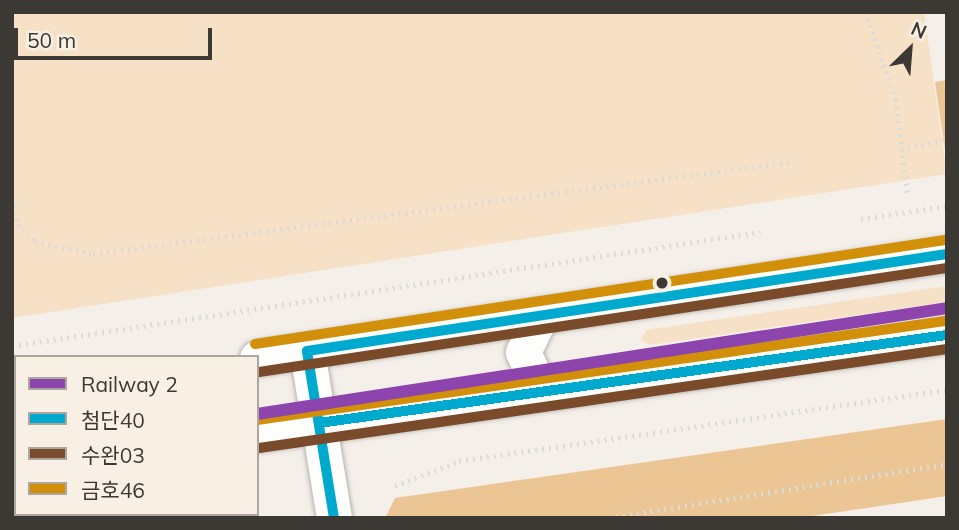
<!DOCTYPE html>
<meta charset="utf-8">
<style>
body{margin:0}
#map{position:relative;width:959px;height:530px;overflow:hidden;background:#f4efe9;font-family:Mulish,"Noto Sans KR",sans-serif}
div>[style]{position:absolute}
.green>*{inset:0;background:#f7e1c6}
.forest>*{inset:0;background:#ebc593}
.path>*{height:4.5px;margin-top:-2.25px;transform-origin:0;background:repeating-linear-gradient(90deg,#dcdbda 0 2px,transparent 0 7px)}
.roads{filter:drop-shadow(0 0 2px #b6b2ae) drop-shadow(0 0 2px #b6b2ae)}
.secondary>*{height:35px;margin:-17.5px;padding:0 17.5px;transform-origin:17.5px;border-radius:17.5px;background:#fdfdfc}
.bus-1>*{height:10px;margin:-5px;padding:0 5px;transform-origin:5px;border-radius:5px;background:#00a9ce}
.bus-2>*{height:10px;margin:-5px;padding:0 5px;transform-origin:5px;border-radius:5px;background:#7a4b2a}
.bus-3>*{height:10px;margin:-5px;padding:0 5px;transform-origin:5px;border-radius:5px;background:#d2900a}
.rail-1>*{height:12px;margin:-6px;padding:0 6px;transform-origin:6px;border-radius:6px;background:#8e44ad}
.dots>*{width:19px;height:19px;translate:-50% -50%;box-sizing:border-box;border:4px solid #f8efe5;border-radius:50%}
span{translate:-50% -50%;white-space:nowrap;text-align:center;line-height:1.15;-webkit-text-stroke:7px #f8efe5;paint-order:stroke}
.frame{position:absolute;inset:0;border:14px solid #3c3834;pointer-events:none}
.legend{position:absolute;left:14px;top:355px;width:245px;height:161px;box-sizing:border-box;background:#f8efe5;border:2px solid #ada69e;margin:0;padding:9px 12px;list-style:none;font-size:21px;color:#3c3834}
.legend li{display:flex;align-items:center;gap:14px;height:35px}
.legend b{width:35px;border:2px solid #ada69e}
.north{position:absolute;left:875px;top:14px;width:70px;height:70px;-webkit-text-stroke:5px #f8efe5;paint-order:stroke;rotate:25deg;font-size:19px;font-weight:700;line-height:28px;text-align:center;color:#3c3834}
.north::after{content:'';display:block;margin:auto;width:24px;height:32px;background:#3c3834;clip-path:polygon(50% 0,100% 100%,50% 72%,0 100%)}
.scale{position:absolute;left:14px;top:28px;width:198px;height:32px;box-sizing:border-box;border:4px solid #3c3834;border-top:0;padding-left:9px;font-size:21px;line-height:24px;white-space:nowrap;color:#3c3834;-webkit-text-stroke:5px #f8efe5;paint-order:stroke}
</style>
<div id="map">
<div class="green">
<div style="clip-path:polygon(12px 12px,924px 12px,947px 174px,12px 318px)"></div>
<div style="clip-path:polygon(947px 286px,947px 302px,650px 345px,641px 340px,646px 330px)"></div>
</div>
<div class="forest">
<div style="clip-path:polygon(947px 80px,947px 163px,935px 82px)"></div>
<div style="clip-path:polygon(947px 419px,947px 496px,799px 518px,385px 518px,395px 498px)"></div>
</div>
<div class="path">
<div style="left:866px;top:12px;width:93px;rotate:71.2deg"></div>
<div style="left:896px;top:100px;width:96px;rotate:82.8deg"></div>
<div style="left:901px;top:149px;width:47px;rotate:-12.3deg"></div>
<div style="left:12px;top:199px;width:26px;rotate:77deg"></div>
<div style="left:18px;top:224px;width:24px;rotate:45deg"></div>
<div style="left:35px;top:241px;width:59px;rotate:12.6deg"></div>
<div style="left:93px;top:254px;width:704px;rotate:-7.51deg"></div>
<div style="left:861px;top:219px;width:87px;rotate:-8.6deg"></div>
<div style="left:12px;top:346px;width:757px;rotate:-8.67deg"></div>
<div style="left:395px;top:486px;width:69px;rotate:-21.3deg"></div>
<div style="left:459px;top:461px;width:493px;rotate:-8.3deg"></div>
<div style="left:61px;top:518px;width:23px;rotate:-10deg"></div>
<div style="left:609px;top:518px;width:342px;rotate:-9.1deg"></div>
</div>
<div class="roads">
<div class="secondary">
<div style="left:541px;top:315px;width:41px;rotate:115.9deg"></div>
<div style="left:523px;top:352px;width:26px;rotate:65deg"></div>
<div style="left:534px;top:376px;width:26px;rotate:32deg"></div>
<div style="left:307px;top:351px;width:169px;rotate:80.8deg"></div>
<div style="left:257px;top:358px;width:698px;rotate:-8.57deg"></div>
<div style="left:12px;top:395px;width:4px;rotate:-14deg"></div>
<div style="left:257px;top:434px;width:697px;rotate:-8.16deg"></div>
<div style="left:12px;top:476px;width:4px;rotate:-14deg"></div>
</div>
</div>
<div class="bus-1">
<div style="left:319px;top:423px;width:634px;rotate:-7.98deg"></div>
<div style="left:334px;top:518px;width:169px;rotate:-99.2deg"></div>
<div style="left:307px;top:351px;width:647px;rotate:-8.62deg"></div>
</div>
<div class="bus-2">
<div style="left:259px;top:372px;width:696px;rotate:-8.6deg"></div>
<div style="left:259px;top:448px;width:695px;rotate:-8.19deg"></div>
</div>
<div class="bus-3">
<div style="left:255px;top:344px;width:698px;rotate:-8.57deg"></div>
<div style="left:257px;top:420px;width:695px;rotate:-8.19deg"></div>
</div>
<div class="rail-1">
<div style="left:257px;top:414px;width:698px;rotate:-8.73deg"></div>
</div>
<div class="dots">
<div style="left:662px;top:283px;background:#3c3834"></div>
</div>
<div class="frame"></div>
<ul class="legend">
<li><b style="height:9px;background:#8e44ad"></b>Railway 2</li>
<li><b style="height:9px;background:#00a9ce"></b>첨단40</li>
<li><b style="height:9px;background:#7a4b2a"></b>수완03</li>
<li><b style="height:9px;background:#d2900a"></b>금호46</li>
</ul>
<div class="north">N</div>
<div class="scale">50 m</div>
</div>
